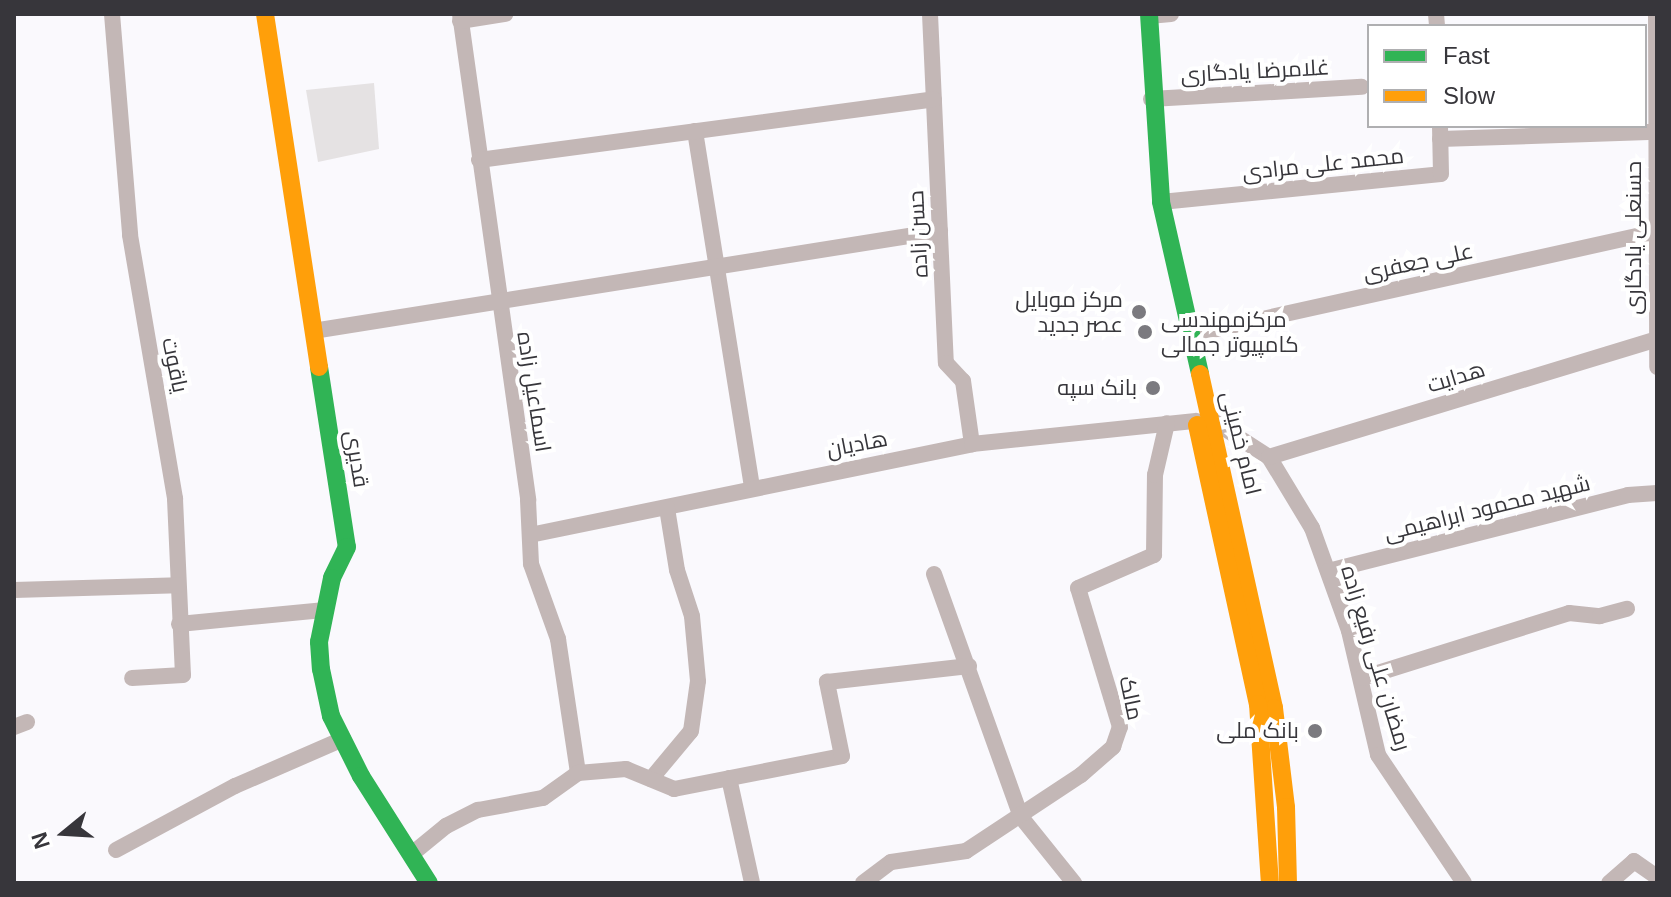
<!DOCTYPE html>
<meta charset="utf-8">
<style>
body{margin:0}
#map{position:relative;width:1671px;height:897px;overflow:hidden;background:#faf9fd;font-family:Helvetica,Cairo,sans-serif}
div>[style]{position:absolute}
.building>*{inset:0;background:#e5e2e3}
.street>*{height:16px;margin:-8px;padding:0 8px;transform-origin:8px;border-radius:8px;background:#c3b7b6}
.fast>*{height:18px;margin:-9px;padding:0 9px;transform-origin:9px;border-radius:9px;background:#30b455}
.slow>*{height:18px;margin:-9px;padding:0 9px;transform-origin:9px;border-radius:9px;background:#ff9f0a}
.dots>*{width:22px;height:22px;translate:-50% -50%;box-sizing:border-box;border:4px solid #fff;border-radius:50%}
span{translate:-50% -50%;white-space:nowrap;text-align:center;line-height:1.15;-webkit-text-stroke:8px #fff;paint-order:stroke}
.street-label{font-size:22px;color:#37363b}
.poi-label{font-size:22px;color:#37363b}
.right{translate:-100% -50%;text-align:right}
.left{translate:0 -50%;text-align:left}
.frame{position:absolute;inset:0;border:16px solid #37363b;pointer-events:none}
.legend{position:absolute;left:1367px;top:24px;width:280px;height:104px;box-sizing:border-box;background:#fff;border:2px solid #afafb1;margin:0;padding:10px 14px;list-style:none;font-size:24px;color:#37363b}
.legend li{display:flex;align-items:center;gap:16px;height:40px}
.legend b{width:40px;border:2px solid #afafb1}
.north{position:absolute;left:24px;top:793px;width:80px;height:80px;-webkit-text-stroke:6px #fff;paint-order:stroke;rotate:252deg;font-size:22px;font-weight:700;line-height:32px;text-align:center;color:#37363b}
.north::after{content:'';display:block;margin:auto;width:28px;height:36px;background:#37363b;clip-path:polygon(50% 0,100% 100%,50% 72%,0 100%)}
</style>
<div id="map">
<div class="building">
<div style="clip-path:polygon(374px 83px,379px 149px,318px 162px,306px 90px)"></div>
</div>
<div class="street">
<div style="left:112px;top:14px;width:222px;rotate:85.3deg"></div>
<div style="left:130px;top:235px;width:268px;rotate:80.3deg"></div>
<div style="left:175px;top:499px;width:176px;rotate:87.4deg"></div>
<div style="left:183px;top:675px;width:51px;rotate:176.6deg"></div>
<div style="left:460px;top:14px;width:491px;rotate:82deg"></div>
<div style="left:528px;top:500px;width:64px;rotate:87.3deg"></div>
<div style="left:531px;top:564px;width:80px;rotate:70.2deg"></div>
<div style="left:558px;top:639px;width:135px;rotate:81.5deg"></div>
<div style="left:930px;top:14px;width:349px;rotate:87.4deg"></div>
<div style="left:946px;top:363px;width:25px;rotate:47deg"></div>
<div style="left:963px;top:381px;width:64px;rotate:81.9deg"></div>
<div style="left:1436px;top:14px;width:12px;rotate:85deg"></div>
<div style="left:1656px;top:14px;width:353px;rotate:89.8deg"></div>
<div style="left:1149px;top:16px;width:22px;rotate:-5deg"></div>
<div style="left:460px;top:21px;width:46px;rotate:-8.8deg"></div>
<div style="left:1151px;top:99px;width:211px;rotate:-3.3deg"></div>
<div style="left:695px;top:131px;width:362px;rotate:80.9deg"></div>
<div style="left:1440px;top:139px;width:216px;rotate:-1.9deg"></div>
<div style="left:479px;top:160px;width:459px;rotate:-7.6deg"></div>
<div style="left:1161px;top:202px;width:281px;rotate:-5.7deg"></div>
<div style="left:1441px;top:174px;width:48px;rotate:-91.2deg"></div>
<div style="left:313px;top:331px;width:635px;rotate:-9.06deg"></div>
<div style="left:1190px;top:335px;width:477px;rotate:-12.5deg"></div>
<div style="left:1210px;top:419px;width:70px;rotate:32.8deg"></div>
<div style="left:1269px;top:457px;width:83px;rotate:58.8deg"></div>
<div style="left:1312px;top:528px;width:109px;rotate:70.2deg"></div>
<div style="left:1349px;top:631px;width:127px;rotate:76.8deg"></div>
<div style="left:1378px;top:755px;width:154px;rotate:56.1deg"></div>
<div style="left:1269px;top:457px;width:406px;rotate:-16.9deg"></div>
<div style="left:530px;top:535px;width:451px;rotate:-11.6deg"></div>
<div style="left:972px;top:444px;width:225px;rotate:-5.9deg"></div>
<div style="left:1328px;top:571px;width:309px;rotate:-14.2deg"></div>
<div style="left:1628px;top:495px;width:29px;rotate:-4deg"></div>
<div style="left:934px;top:574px;width:258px;rotate:70.3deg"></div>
<div style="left:1021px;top:817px;width:85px;rotate:51.2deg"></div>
<div style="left:14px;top:590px;width:164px;rotate:-1.7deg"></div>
<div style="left:179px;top:624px;width:147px;rotate:-5.5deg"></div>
<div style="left:1362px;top:678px;width:217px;rotate:-17.4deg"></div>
<div style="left:1569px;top:613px;width:31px;rotate:6deg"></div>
<div style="left:1600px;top:616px;width:28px;rotate:-15deg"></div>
<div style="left:14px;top:727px;width:14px;rotate:-21deg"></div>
<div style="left:729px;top:778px;width:107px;rotate:77.6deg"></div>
<div style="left:651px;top:779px;width:62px;rotate:-50.2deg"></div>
<div style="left:691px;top:731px;width:50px;rotate:-82deg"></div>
<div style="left:698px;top:681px;width:65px;rotate:-95.3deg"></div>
<div style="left:692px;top:616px;width:48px;rotate:-108.1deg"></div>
<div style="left:677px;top:570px;width:63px;rotate:-99.2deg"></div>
<div style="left:116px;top:850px;width:135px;rotate:-28.3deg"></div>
<div style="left:235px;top:786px;width:118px;rotate:-23.5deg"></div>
<div style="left:413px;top:853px;width:43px;rotate:-39.3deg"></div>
<div style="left:446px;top:826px;width:36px;rotate:-27deg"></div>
<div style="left:478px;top:810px;width:66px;rotate:-10.5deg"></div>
<div style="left:543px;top:798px;width:43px;rotate:-35.5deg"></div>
<div style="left:578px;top:773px;width:48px;rotate:-4.8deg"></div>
<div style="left:626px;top:769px;width:52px;rotate:22.6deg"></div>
<div style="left:674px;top:789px;width:171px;rotate:-11.1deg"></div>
<div style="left:842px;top:756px;width:76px;rotate:-101.5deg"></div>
<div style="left:827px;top:682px;width:143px;rotate:-6.4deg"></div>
<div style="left:863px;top:883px;width:35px;rotate:-37deg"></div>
<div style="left:891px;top:862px;width:76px;rotate:-8.3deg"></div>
<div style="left:966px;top:851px;width:138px;rotate:-33.5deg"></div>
<div style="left:1081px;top:775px;width:43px;rotate:-41.2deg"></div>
<div style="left:1113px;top:747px;width:21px;rotate:-71deg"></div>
<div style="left:1120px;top:727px;width:145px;rotate:-106.8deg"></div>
<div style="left:1078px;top:588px;width:83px;rotate:-23.5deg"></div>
<div style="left:1154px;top:555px;width:80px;rotate:-89.3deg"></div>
<div style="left:1155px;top:475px;width:53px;rotate:-77deg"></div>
<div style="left:1609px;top:883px;width:33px;rotate:-41deg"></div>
<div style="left:1634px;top:861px;width:28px;rotate:35deg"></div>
</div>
<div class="fast">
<div style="left:1149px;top:14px;width:188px;rotate:86.3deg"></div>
<div style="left:1161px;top:202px;width:176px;rotate:77.2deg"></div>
<div style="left:319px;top:367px;width:182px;rotate:81.2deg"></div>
<div style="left:347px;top:547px;width:34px;rotate:116deg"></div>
<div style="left:332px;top:578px;width:65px;rotate:101.5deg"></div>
<div style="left:319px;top:642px;width:27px;rotate:86deg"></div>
<div style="left:321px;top:669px;width:48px;rotate:78deg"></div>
<div style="left:331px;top:716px;width:67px;rotate:63.4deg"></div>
<div style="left:361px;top:776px;width:127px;rotate:57.6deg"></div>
</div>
<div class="slow">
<div style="left:265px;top:14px;width:357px;rotate:81.3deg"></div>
<div style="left:1200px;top:374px;width:342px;rotate:77.5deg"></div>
<div style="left:1274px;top:708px;width:100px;rotate:83.1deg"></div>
<div style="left:1286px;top:807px;width:76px;rotate:88.5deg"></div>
<div style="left:1197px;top:425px;width:286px;rotate:77.7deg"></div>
<div style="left:1258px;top:704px;width:179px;rotate:86.2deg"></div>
</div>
<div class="dots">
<div style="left:1139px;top:312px;background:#7b7a7f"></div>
<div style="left:1145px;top:332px;background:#7b7a7f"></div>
<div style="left:1153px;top:388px;background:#7b7a7f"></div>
<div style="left:1315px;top:731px;background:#7b7a7f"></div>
</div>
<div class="street-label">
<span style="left:1255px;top:71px;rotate:-3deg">غلامرضا یادگاری</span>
<span style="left:1323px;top:164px;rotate:-6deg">محمد علی مرادی</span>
<span style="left:918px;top:234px;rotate:-93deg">حسن زاده</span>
<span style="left:1634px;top:238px;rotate:-90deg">حسنعلی یادگاری</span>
<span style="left:1418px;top:262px;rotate:-12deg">علی جعفری</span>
<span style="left:175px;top:365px;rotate:78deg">یاقوت</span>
<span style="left:1456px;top:377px;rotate:-17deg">هدایت</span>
<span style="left:534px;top:392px;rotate:81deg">اسماعیل زاده</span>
<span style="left:1241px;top:443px;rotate:76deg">امام خمینی</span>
<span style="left:857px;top:444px;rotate:-11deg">هادیان</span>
<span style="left:357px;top:459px;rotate:81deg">قدیری</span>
<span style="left:1487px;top:508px;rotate:-14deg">شهید محمود ابراهیمی</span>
<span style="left:1376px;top:658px;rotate:73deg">رمضان علی رفیع زاده</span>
<span style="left:1131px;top:698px;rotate:78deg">مالک</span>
</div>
<div class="poi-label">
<span class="right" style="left:1123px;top:312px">مرکز موبایل<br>عصر جدید</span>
<span class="left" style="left:1161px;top:332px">مرکزمهندسی<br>کامپیوتر جمالی</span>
<span class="right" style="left:1137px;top:388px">بانک سپه</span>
<span class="right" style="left:1299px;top:731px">بانک ملی</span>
</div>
<div class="frame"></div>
<ul class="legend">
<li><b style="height:10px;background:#30b455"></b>Fast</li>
<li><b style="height:10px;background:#ff9f0a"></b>Slow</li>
</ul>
<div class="north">N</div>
</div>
